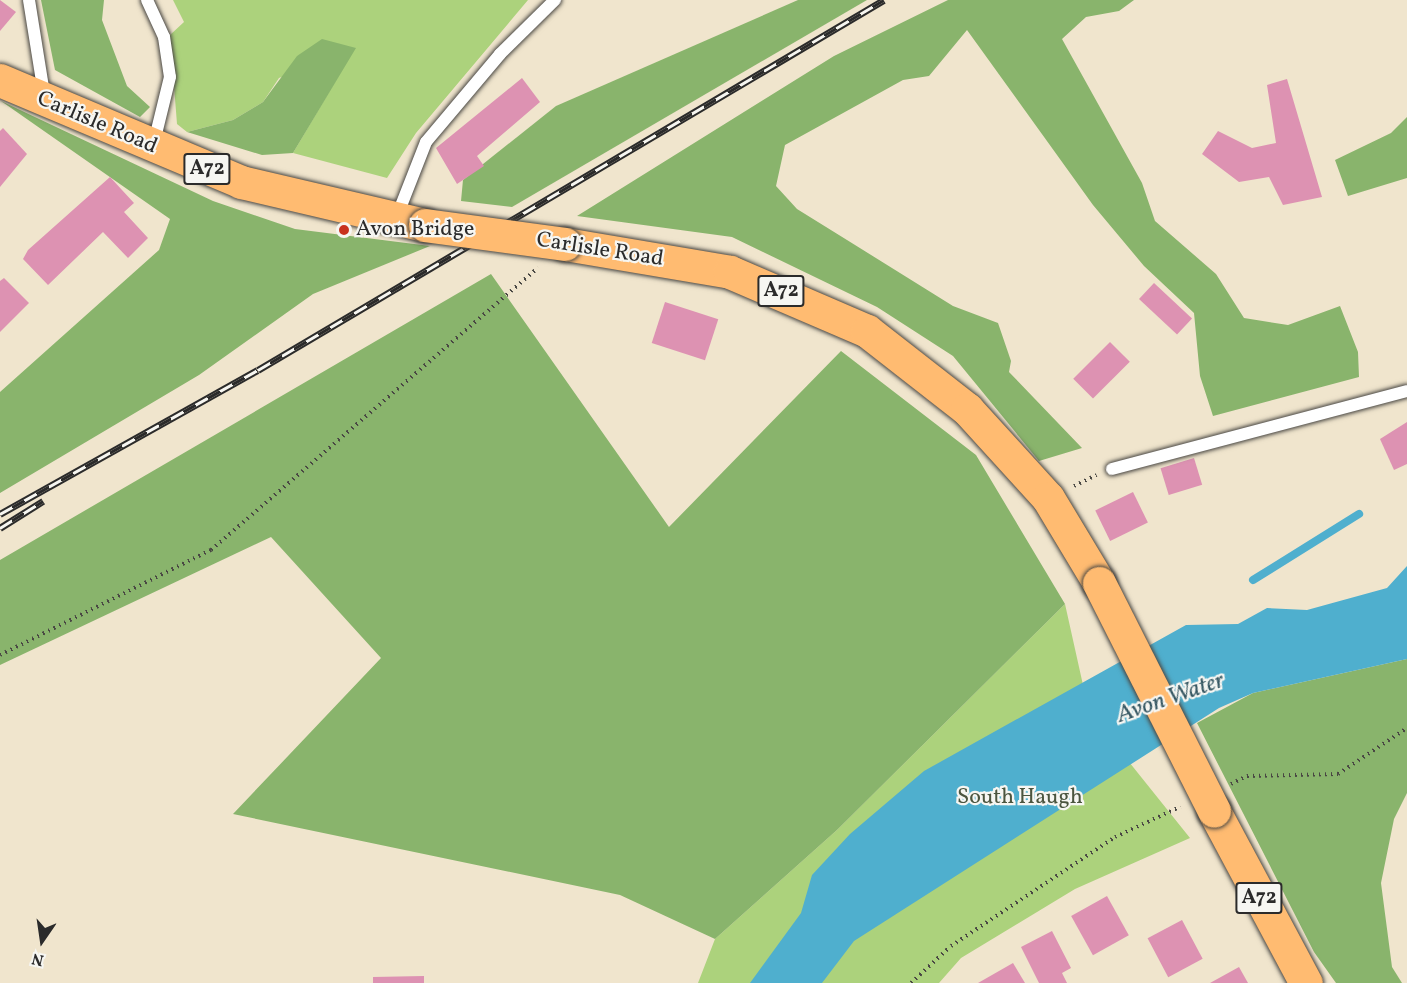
<!DOCTYPE html>
<style>
body{margin:0}
#map{position:relative;width:1407px;height:983px;overflow:hidden;background:#f0e5cd;font-family:Vollkorn,serif}
div>[style]{position:absolute}
.green>*{inset:0;background:#acd27c}
.forest>*{inset:0;background:#89b46c}
.water>*{inset:0;background:#4fafce}
.stream>*{height:8px;margin:-4px;padding:0 4px;transform-origin:4px;border-radius:4px;background:#4fafce}
.building>*{inset:0;background:#dd92b2;transform-origin:0 0}
.path>*{height:4px;margin-top:-2px;transform-origin:0;background:repeating-linear-gradient(90deg,#494743 0 1.5px,transparent 0 6px)}
.roads{filter:drop-shadow(0 0 2px #494743) drop-shadow(0 0 2px #494743)}
.service>*{height:12px;margin:-6px;padding:0 6px;transform-origin:6px;border-radius:6px;background:#fff}
.primary>*{height:33px;margin:-16.5px;padding:0 16.5px;transform-origin:16.5px;border-radius:16.5px;background:#ffbb71}
.rail>*{height:7px;margin-top:-3.5px;transform-origin:0;background:repeating-linear-gradient(90deg,#f6f6f2 0 14px,#2b2b2b 0 28px);box-sizing:border-box;border-block:2px solid #2b2b2b}
.bridges{filter:drop-shadow(0 0 2px #494743) drop-shadow(0 0 2px #494743)}
.primary-bridge>*{height:33px;margin:-16.5px;padding:0 16.5px;transform-origin:16.5px;border-radius:16.5px;background:#ffbb71}
.dots>*{width:16px;height:16px;translate:-50% -50%;box-sizing:border-box;border:3px solid #f6f6f2;border-radius:50%}
span{translate:-50% -50%;white-space:nowrap;text-align:center;line-height:1.15;-webkit-text-stroke:4.5px #f6f6f2;paint-order:stroke}
.shield-label span{padding:2px 4px;background:#f6f6f2;border:2px solid;border-radius:4px;-webkit-text-stroke-width:0}
.shield-label{font-size:21px;color:#2b2b2b;font-weight:700}
.street-label{font-size:22px;color:#2b2b2b}
.poi-label{font-size:22px;color:#2b2b2b}
.left{translate:0 -50%;text-align:left}
.park-label{font-size:22px;color:#4b553f}
.water-label{font-size:24px;color:#385964;font-style:italic}
.north{position:absolute;left:12px;top:911px;width:60px;height:60px;-webkit-text-stroke:4px #f6f6f2;paint-order:stroke;rotate:193deg;font-size:16px;font-weight:700;line-height:24px;text-align:center;color:#2b2b2b}
.north::after{content:'';display:block;margin:auto;width:21px;height:27px;background:#2b2b2b;clip-path:polygon(50% 0,100% 100%,50% 72%,0 100%)}
</style>
<div id="map">
<div class="green">
<div style="clip-path:polygon(173px 0,528px 0,416px 133px,387px 178px,293px 153px,355px 48px,279px 78px,263px 102px,233px 120px,187px 132px,177px 124px,170px 35px,184px 22px)"></div>
<div style="clip-path:polygon(1065px 604px,1089px 712px,1190px 838px,1075px 889px,961px 958px,939px 983px,698px 983px,715px 939px,837px 830px)"></div>
</div>
<div class="forest">
<div style="clip-path:polygon(41px 0,104px 0,102px 20px,127px 86px,150px 107px,140px 117px,55px 70px)"></div>
<div style="clip-path:polygon(798px 0,867px 0,512px 207px,461px 201px,463px 180px,556px 106px)"></div>
<div style="clip-path:polygon(948px 0,1134px 0,1119px 11px,1086px 17px,1062px 39px,1142px 183px,1155px 221px,1216px 274px,1244px 318px,1288px 325px,1340px 306px,1358px 352px,1359px 377px,1213px 416px,1200px 376px,1194px 313px,1144px 266px,1093px 205px,967px 30px,929px 76px,903px 80px,785px 145px,776px 186px,797px 209px,847px 240px,953px 306px,998px 323px,1011px 361px,1009px 372px,1082px 448px,1039px 461px,953px 356px,877px 307px,732px 237px,577px 216px,834px 56px)"></div>
<div style="clip-path:polygon(322px 39px,356px 48px,293px 153px,262px 155px,187px 132px,233px 120px,263px 102px,297px 56px)"></div>
<div style="clip-path:polygon(1px 101px,213px 201px,295px 229px,430px 246px,313px 294px,199px 375px,0 493px,0 392px,159px 250px,170px 219px)"></div>
<div style="clip-path:polygon(1407px 117px,1407px 178px,1348px 196px,1335px 160px,1391px 133px)"></div>
<div style="clip-path:polygon(491px 274px,669px 527px,841px 351px,976px 455px,1065px 604px,837px 830px,715px 939px,620px 895px,233px 814px,381px 658px,271px 537px,0 665px,0 560px)"></div>
<div style="clip-path:polygon(1407px 659px,1407px 793px,1394px 819px,1381px 883px,1392px 967px,1402px 983px,1336px 983px,1314px 952px,1197px 723px,1253px 693px)"></div>
</div>
<div class="water">
<div style="clip-path:polygon(1407px 566px,1407px 659px,1253px 693px,1219px 708px,854px 941px,822px 983px,750px 983px,801px 913px,812px 875px,850px 834px,924px 771px,1186px 625px,1238px 624px,1267px 608px,1307px 610px,1387px 588px)"></div>
</div>
<div class="stream">
<div style="left:1253px;top:580px;width:125px;rotate:-31.9deg"></div>
</div>
<div class="building">
<div style="clip-path:polygon(0 0,16px 12px,0 31px)"></div>
<div style="clip-path:polygon(522px 78px,540px 102px,477px 156px,484px 166px,457px 184px,436px 148px)"></div>
<div style="clip-path:polygon(1287px 79px,1322px 197px,1283px 205px,1269px 177px,1239px 182px,1202px 154px,1218px 131px,1252px 148px,1276px 143px,1267px 85px)"></div>
<div style="clip-path:polygon(3px 128px,27px 154px,0 187px,0 131px)"></div>
<div style="clip-path:polygon(110px 177px,134px 203px,124px 212px,148px 238px,128px 258px,103px 232px,48px 285px,23px 259px,28px 250px)"></div>
<div style="clip-path:polygon(4px 278px,29px 303px,0 332px,0 281px)"></div>
<div style="left:1154px;top:283px;width:52px;height:22px;rotate:43deg"></div>
<div style="left:665px;top:302px;width:56px;height:43px;rotate:18deg"></div>
<div style="left:1110px;top:342px;width:28px;height:52px;rotate:45deg"></div>
<div style="clip-path:polygon(1407px 422px,1407px 464px,1394px 470px,1380px 439px)"></div>
<div style="left:1194px;top:458px;width:28px;height:35px;rotate:73deg"></div>
<div style="left:1133px;top:492px;width:34px;height:42px;rotate:64deg"></div>
<div style="left:1107px;top:896px;width:45px;height:41px;rotate:61deg"></div>
<div style="left:1182px;top:920px;width:44px;height:39px;rotate:62deg"></div>
<div style="clip-path:polygon(1052px 931px,1071px 968px,1062px 973px,1067px 983px,1039px 983px,1021px 947px)"></div>
<div style="clip-path:polygon(1013px 963px,1025px 983px,978px 983px)"></div>
<div style="clip-path:polygon(1239px 967px,1248px 983px,1210px 983px)"></div>
<div style="clip-path:polygon(424px 976px,424px 983px,373px 983px,373px 977px)"></div>
</div>
<div class="path">
<div style="left:1074px;top:486px;width:25px;rotate:-26deg"></div>
<div style="left:0;top:655px;width:236px;rotate:-26.5deg"></div>
<div style="left:211px;top:550px;width:432px;rotate:-40.8deg"></div>
<div style="left:1231px;top:784px;width:18px;rotate:-27deg"></div>
<div style="left:1247px;top:776px;width:91px;rotate:-1.3deg"></div>
<div style="left:1338px;top:774px;width:83px;rotate:-33.7deg"></div>
<div style="left:911px;top:983px;width:54px;rotate:-42.8deg"></div>
<div style="left:951px;top:946px;width:197px;rotate:-33.6deg"></div>
<div style="left:1115px;top:837px;width:72px;rotate:-24.8deg"></div>
</div>
<div class="roads">
<div class="service">
<div style="left:29px;top:0;width:95px;rotate:80.9deg"></div>
<div style="left:147px;top:0;width:41px;rotate:65.3deg"></div>
<div style="left:164px;top:37px;width:40px;rotate:81.5deg"></div>
<div style="left:170px;top:77px;width:67px;rotate:103.8deg"></div>
<div style="left:397px;top:216px;width:79px;rotate:-68.6deg"></div>
<div style="left:426px;top:142px;width:115px;rotate:-49.9deg"></div>
<div style="left:500px;top:54px;width:77px;rotate:-44.5deg"></div>
<div style="left:1112px;top:469px;width:305px;rotate:-14.8deg"></div>
</div>
<div class="primary">
<div style="left:0;top:80px;width:262px;rotate:22.9deg"></div>
<div style="left:241px;top:182px;width:189px;rotate:13.2deg"></div>
<div style="left:565px;top:244px;width:167px;rotate:9.6deg"></div>
<div style="left:730px;top:272px;width:149px;rotate:23.3deg"></div>
<div style="left:867px;top:331px;width:127px;rotate:38deg"></div>
<div style="left:967px;top:409px;width:120px;rotate:47.7deg"></div>
<div style="left:1048px;top:498px;width:99px;rotate:59deg"></div>
<div style="left:1214px;top:811px;width:195px;rotate:61.9deg"></div>
</div>
</div>
<div class="rail">
<div style="left:0;top:514px;width:295px;rotate:-29.2deg"></div>
<div style="left:258px;top:370px;width:727px;rotate:-30.59deg"></div>
<div style="left:0;top:528px;width:51px;rotate:-32.1deg"></div>
</div>
<div class="bridges">
<div class="primary-bridge">
<div style="left:425px;top:225px;width:141px;rotate:7.7deg"></div>
<div style="left:1099px;top:583px;width:255px;rotate:63.2deg"></div>
</div>
</div>
<div class="dots">
<div style="left:344px;top:230px;background:#c8321e"></div>
</div>
<div class="shield-label">
<span style="left:207px;top:169px">A72</span>
<span style="left:781px;top:291px">A72</span>
<span style="left:1259px;top:898px">A72</span>
</div>
<div class="street-label">
<span style="left:97px;top:123px;rotate:23deg">Carlisle Road</span>
<span style="left:600px;top:250px;rotate:9deg">Carlisle Road</span>
</div>
<div class="poi-label">
<span class="left" style="left:356px;top:230px">Avon Bridge</span>
</div>
<div class="park-label">
<span style="left:1020px;top:798px">South Haugh</span>
</div>
<div class="water-label">
<span style="left:1171px;top:699px;rotate:-19deg">Avon Water</span>
</div>
<div class="north">N</div>
</div>
